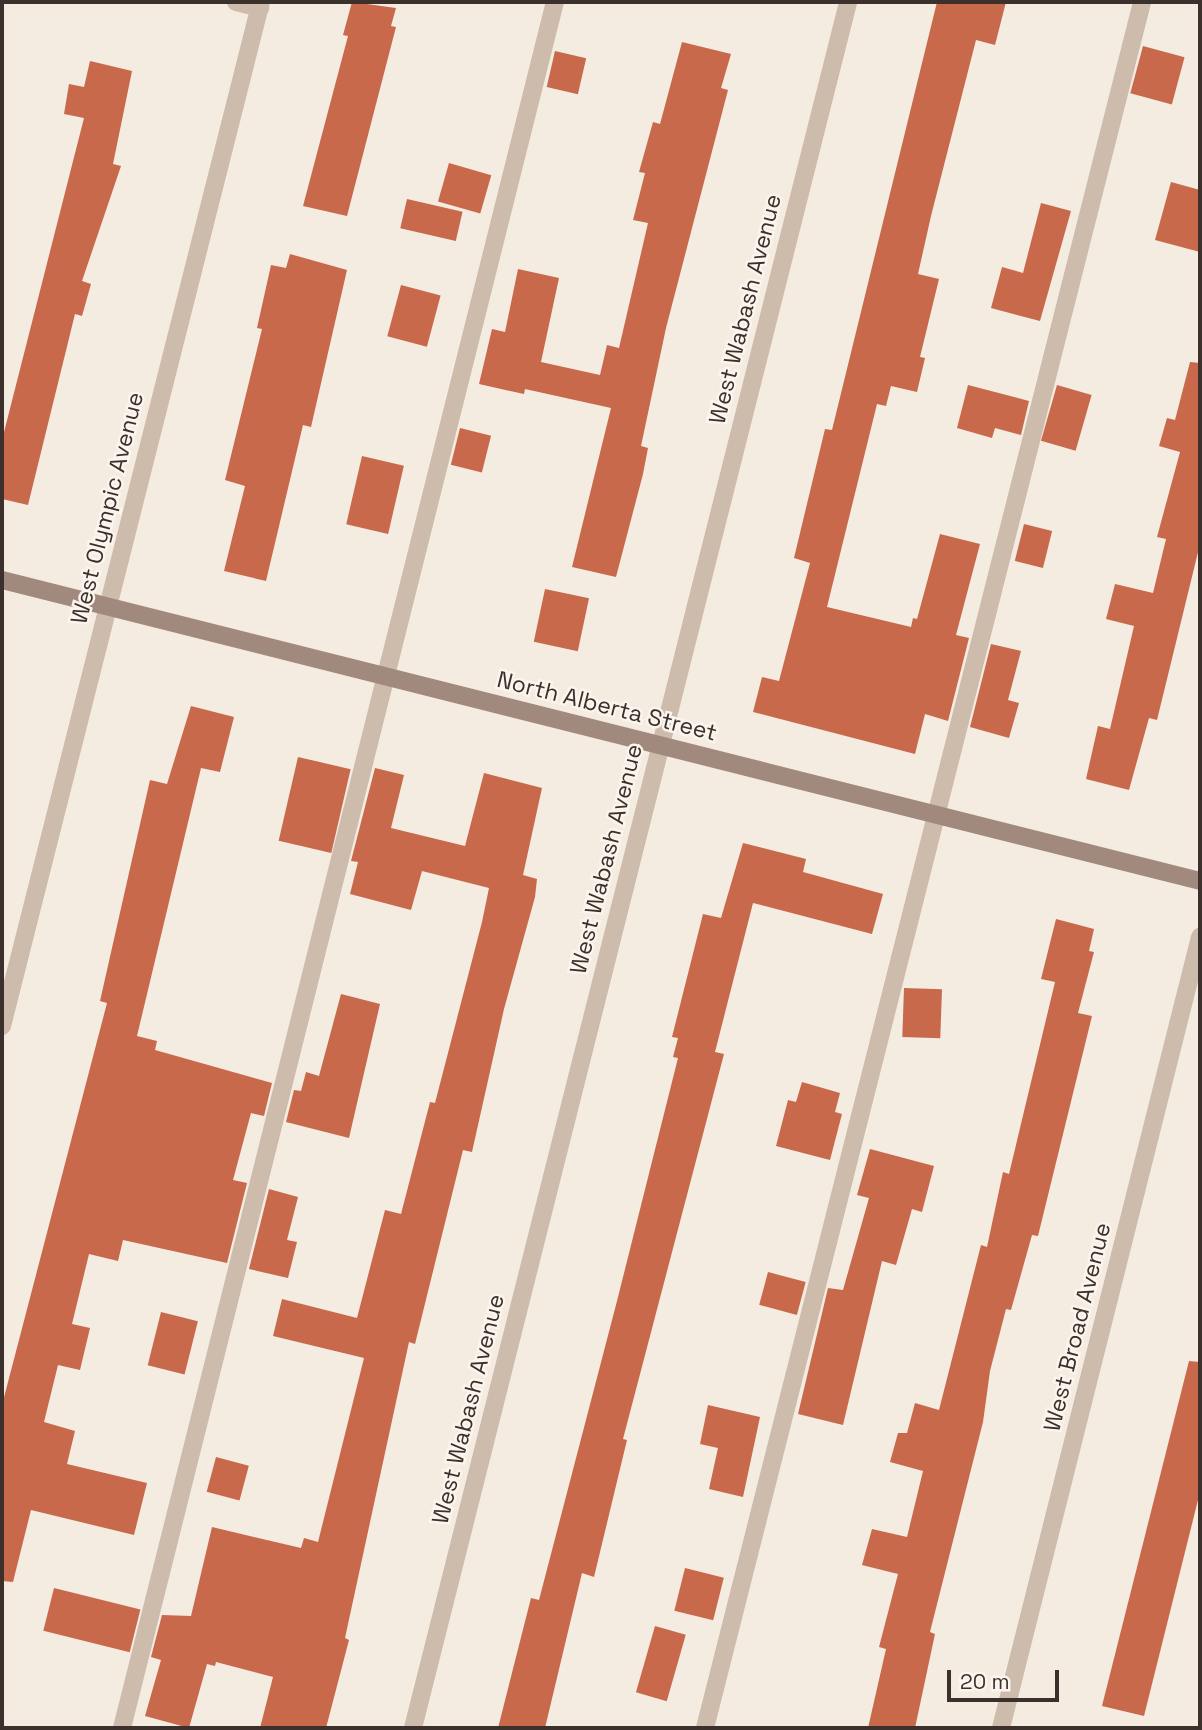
<!DOCTYPE html>
<style>
body{margin:0}
#map{position:relative;width:1202px;height:1730px;overflow:hidden;background:#f4ebe1;font-family:"Space Grotesk",sans-serif}
div>[style]{position:absolute}
.building>*{inset:0;background:#c8694b;transform-origin:0 0}
.service>*{height:18px;margin:-9px;padding:0 9px;transform-origin:9px;border-radius:9px;background:#cdbbac}
.minor>*{height:18px;margin:-9px;padding:0 9px;transform-origin:9px;border-radius:9px;background:#cdbbac}
.secondary>*{height:18px;margin:-9px;padding:0 9px;transform-origin:9px;border-radius:9px;background:#a18a7d}
span{translate:-50% -50%;white-space:nowrap;text-align:center;line-height:1.15;-webkit-text-stroke:5px #fbf5ee;paint-order:stroke}
.street-label{font-size:23px;color:#3b302b}
.frame{position:absolute;inset:0;border:4px solid #3b302b;pointer-events:none}
.scale{position:absolute;left:947px;top:1670px;width:112px;height:32px;box-sizing:border-box;border:4px solid #3b302b;border-top:0;padding-left:9px;font-size:21px;line-height:24px;white-space:nowrap;color:#3b302b;-webkit-text-stroke:5px #fbf5ee;paint-order:stroke}
</style>
<div id="map">
<div class="building">
<div style="clip-path:polygon(352px 2px,396px 8px,391px 26px,396px 27px,347px 216px,303px 206px,348px 36px,343px 35px)"></div>
<div style="clip-path:polygon(937px 2px,1006px 2px,995px 45px,976px 40px,931px 216px,918px 274px,939px 279px,920px 357px,925px 358px,917px 392px,891px 386px,886px 406px,877px 404px,827px 607px,911px 627px,913px 618px,917px 619px,940px 534px,980px 544px,956px 635px,969px 638px,948px 721px,925px 714px,915px 754px,753px 712px,762px 677px,779px 681px,810px 563px,794px 558px,825px 429px,832px 430px)"></div>
<div style="clip-path:polygon(682px 42px,731px 54px,721px 88px,728px 90px,666px 328px,641px 446px,648px 448px,643px 474px,616px 577px,572px 567px,611px 408px,525px 389px,524px 394px,479px 384px,492px 329px,505px 332px,518px 269px,559px 278px,541px 362px,600px 375px,607px 345px,619px 348px,648px 223px,633px 220px,645px 173px,639px 172px,653px 122px,660px 124px)"></div>
<div style="left:1143px;top:46px;width:43px;height:49px;rotate:15deg"></div>
<div style="left:555px;top:51px;width:32px;height:37px;rotate:13deg"></div>
<div style="clip-path:polygon(90px 61px,132px 71px,113px 164px,121px 166px,82px 281px,91px 284px,82px 316px,75px 314px,28px 505px,2px 499px,2px 440px,84px 118px,64px 114px,69px 84px,84px 87px)"></div>
<div style="left:449px;top:163px;width:44px;height:40px;rotate:16deg"></div>
<div style="clip-path:polygon(1171px 182px,1200px 190px,1200px 252px,1155px 240px)"></div>
<div style="left:407px;top:199px;width:57px;height:30px;rotate:13deg"></div>
<div style="clip-path:polygon(1041px 203px,1071px 211px,1040px 321px,991px 308px,1002px 267px,1023px 273px)"></div>
<div style="clip-path:polygon(290px 254px,347px 270px,311px 427px,303px 425px,266px 581px,224px 571px,245px 486px,225px 480px,262px 329px,257px 328px,271px 265px,286px 268px)"></div>
<div style="left:401px;top:285px;width:41px;height:53px;rotate:15deg"></div>
<div style="clip-path:polygon(1190px 362px,1200px 363px,1200px 544px,1157px 720px,1149px 718px,1129px 790px,1086px 779px,1098px 726px,1110px 729px,1134px 626px,1106px 619px,1115px 584px,1153px 593px,1166px 539px,1157px 537px,1180px 452px,1159px 446px,1167px 418px,1175px 420px)"></div>
<div style="clip-path:polygon(968px 385px,1029px 401px,1021px 435px,995px 428px,992px 438px,957px 428px)"></div>
<div style="left:1057px;top:385px;width:36px;height:58px;rotate:16deg"></div>
<div style="left:460px;top:428px;width:32px;height:38px;rotate:14deg"></div>
<div style="left:362px;top:456px;width:43px;height:70px;rotate:13deg"></div>
<div style="left:1024px;top:524px;width:29px;height:38px;rotate:14deg"></div>
<div style="left:545px;top:589px;width:45px;height:54px;rotate:12deg"></div>
<div style="clip-path:polygon(991px 644px,1021px 651px,1008px 700px,1019px 703px,1009px 738px,970px 727px)"></div>
<div style="clip-path:polygon(191px 706px,234px 717px,220px 772px,201px 768px,137px 1036px,157px 1041px,155px 1050px,272px 1083px,264px 1116px,251px 1113px,233px 1180px,247px 1183px,227px 1263px,123px 1240px,118px 1261px,89px 1254px,72px 1324px,90px 1328px,80px 1370px,58px 1365px,44px 1422px,75px 1431px,67px 1464px,147px 1483px,134px 1535px,31px 1510px,13px 1582px,2px 1581px,2px 1405px,107px 1003px,100px 1001px,150px 780px,167px 784px)"></div>
<div style="left:298px;top:757px;width:54px;height:86px;rotate:13deg"></div>
<div style="clip-path:polygon(375px 768px,404px 775px,391px 828px,465px 846px,484px 773px,542px 788px,523px 875px,537px 879px,535px 897px,504px 1009px,472px 1152px,463px 1150px,415px 1344px,409px 1342px,345px 1638px,349px 1640px,326px 1728px,260px 1728px,273px 1677px,216px 1662px,215px 1666px,207px 1664px,189px 1728px,145px 1716px,161px 1660px,151px 1657px,162px 1615px,191px 1616px,212px 1527px,301px 1548px,304px 1538px,318px 1542px,364px 1358px,273px 1336px,282px 1299px,357px 1318px,385px 1210px,401px 1214px,430px 1102px,435px 1103px,482px 922px,489px 888px,422px 871px,411px 910px,350px 894px,358px 862px,351px 861px)"></div>
<div style="clip-path:polygon(743px 843px,806px 859px,803px 872px,883px 894px,872px 934px,753px 903px,715px 1052px,724px 1054px,623px 1439px,627px 1440px,594px 1577px,582px 1573px,545px 1728px,498px 1728px,531px 1598px,539px 1600px,617px 1301px,678px 1058px,673px 1057px,678px 1038px,672px 1037px,703px 914px,721px 918px)"></div>
<div style="clip-path:polygon(1056px 919px,1094px 929px,1089px 951px,1094px 952px,1078px 1013px,1092px 1016px,1038px 1236px,1032px 1235px,1011px 1310px,1006px 1309px,990px 1371px,983px 1422px,930px 1632px,935px 1634px,915px 1728px,868px 1728px,886px 1649px,879px 1647px,898px 1574px,862px 1565px,872px 1529px,907px 1537px,923px 1471px,890px 1462px,898px 1433px,907px 1433px,915px 1403px,939px 1410px,981px 1245px,987px 1247px,1003px 1172px,1009px 1174px,1055px 982px,1041px 979px)"></div>
<div style="left:904px;top:988px;width:38px;height:49px;rotate:2deg"></div>
<div style="clip-path:polygon(341px 994px,380px 1004px,349px 1138px,286px 1122px,294px 1090px,301px 1091px,306px 1072px,319px 1076px)"></div>
<div style="clip-path:polygon(802px 1082px,840px 1093px,835px 1112px,842px 1114px,830px 1160px,776px 1146px,788px 1100px,796px 1102px)"></div>
<div style="clip-path:polygon(870px 1149px,934px 1166px,922px 1212px,912px 1209px,896px 1265px,882px 1261px,843px 1425px,798px 1414px,828px 1288px,843px 1290px,869px 1198px,857px 1195px)"></div>
<div style="clip-path:polygon(269px 1189px,298px 1197px,287px 1240px,297px 1242px,288px 1278px,249px 1269px)"></div>
<div style="left:768px;top:1272px;width:39px;height:34px;rotate:15deg"></div>
<div style="left:161px;top:1312px;width:38px;height:55px;rotate:14deg"></div>
<div style="clip-path:polygon(1189px 1361px,1200px 1362px,1200px 1492px,1144px 1716px,1102px 1706px)"></div>
<div style="clip-path:polygon(708px 1405px,760px 1417px,743px 1497px,709px 1489px,718px 1448px,700px 1444px)"></div>
<div style="left:216px;top:1457px;width:34px;height:36px;rotate:15deg"></div>
<div style="left:685px;top:1568px;width:40px;height:44px;rotate:14deg"></div>
<div style="left:54px;top:1588px;width:89px;height:44px;rotate:14deg"></div>
<div style="left:655px;top:1626px;width:32px;height:69px;rotate:16deg"></div>
</div>
<div class="service">
<div style="left:122px;top:1728px;width:1779px;rotate:-75.92deg"></div>
<div style="left:705px;top:1728px;width:1780px;rotate:-75.79deg"></div>
</div>
<div class="minor">
<div style="left:236px;top:2px;width:25px;rotate:14deg"></div>
<div style="left:2px;top:1026px;width:1056px;rotate:-75.81deg"></div>
<div style="left:413px;top:1728px;width:1780px;rotate:-75.85deg"></div>
<div style="left:1001px;top:1728px;width:816px;rotate:-75.88deg"></div>
</div>
<div class="secondary">
<div style="left:2px;top:580px;width:1235px;rotate:14.1deg"></div>
</div>
<div class="street-label">
<span style="left:745px;top:309px;rotate:-76deg">West Wabash Avenue</span>
<span style="left:107px;top:508px;rotate:-76deg">West Olympic Avenue</span>
<span style="left:607px;top:706px;rotate:14deg">North Alberta Street</span>
<span style="left:606px;top:859px;rotate:-76deg">West Wabash Avenue</span>
<span style="left:1077px;top:1327px;rotate:-76deg">West Broad Avenue</span>
<span style="left:468px;top:1409px;rotate:-76deg">West Wabash Avenue</span>
</div>
<div class="frame"></div>
<div class="scale">20 m</div>
</div>
